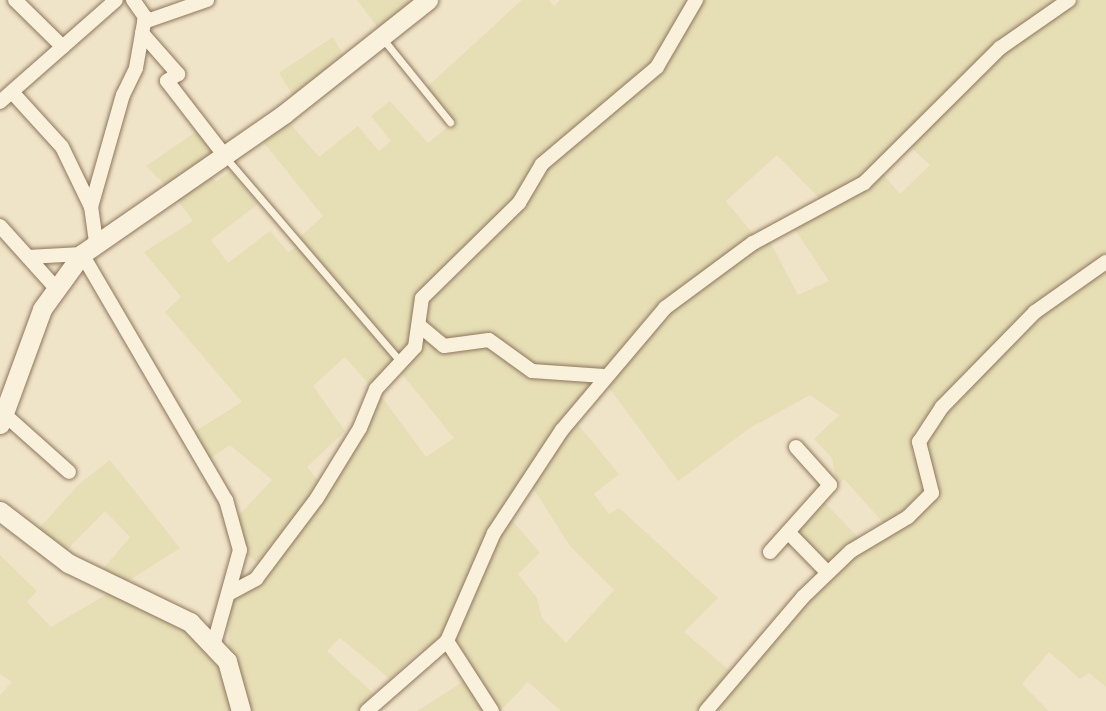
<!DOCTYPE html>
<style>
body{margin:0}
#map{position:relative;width:1106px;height:711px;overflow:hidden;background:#f0e4c8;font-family:Bitter,serif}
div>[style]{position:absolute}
.farmland>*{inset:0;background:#e6deb5;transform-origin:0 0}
.roads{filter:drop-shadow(0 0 2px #8d765c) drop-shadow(0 0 2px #8d765c)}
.lane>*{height:7px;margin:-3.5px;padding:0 3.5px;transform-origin:3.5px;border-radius:3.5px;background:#faf1dc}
.street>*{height:14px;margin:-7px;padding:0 7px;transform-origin:7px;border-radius:7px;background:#faf1dc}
.secondary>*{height:19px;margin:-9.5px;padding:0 9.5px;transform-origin:9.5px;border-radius:9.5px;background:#faf1dc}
span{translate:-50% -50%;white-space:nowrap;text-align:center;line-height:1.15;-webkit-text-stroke:7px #f7eed8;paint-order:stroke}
</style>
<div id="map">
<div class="farmland">
<div style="clip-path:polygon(357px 0,418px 0,382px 33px)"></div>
<div style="clip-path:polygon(522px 0,549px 0,554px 6px,560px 0,692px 0,654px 64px,606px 101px,516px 200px,423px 290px,414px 307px,417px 330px,400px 358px,300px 237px,323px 216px,260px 138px,287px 120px,319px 157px,358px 126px,379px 151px,391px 141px,371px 116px,390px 101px,428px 143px,454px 122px,427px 87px)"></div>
<div style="clip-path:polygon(700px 0,1058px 0,980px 60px,870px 172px,821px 200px,777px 155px,726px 201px,755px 236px,656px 307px,602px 371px,532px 367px,495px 338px,445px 343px,425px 325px,425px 298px,537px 178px,658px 71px)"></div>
<div style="clip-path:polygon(1080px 0,1106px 0,1106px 254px,1022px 319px,914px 431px,912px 453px,928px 487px,922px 496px,887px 527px,844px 479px,837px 486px,832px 458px,814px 439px,839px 415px,810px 395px,750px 428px,678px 481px,604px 381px,668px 310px,768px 238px,798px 295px,829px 281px,792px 225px,883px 174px,900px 194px,930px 165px,909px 146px,1003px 50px)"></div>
<div style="clip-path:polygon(333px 37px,345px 58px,294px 97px,279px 73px)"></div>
<div style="clip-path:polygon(200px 129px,219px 153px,167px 187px,146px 166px)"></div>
<div style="clip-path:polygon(231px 171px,258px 204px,211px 240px,228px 263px,270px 231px,288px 252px,298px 247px,396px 362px,371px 387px,345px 357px,313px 386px,345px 431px,307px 467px,322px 485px,262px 566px,242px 552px,238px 516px,272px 480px,230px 445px,209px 459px,194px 432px,242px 402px,165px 312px,181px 297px,144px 252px,193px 221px,175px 197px,208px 172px,216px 182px)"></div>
<div style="clip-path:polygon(1106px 269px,1106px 687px,1089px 673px,1080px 679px,1049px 652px,1022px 684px,1049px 711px,709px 711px,852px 554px,936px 497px,940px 485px,922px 451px,925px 434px,1036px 316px)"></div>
<div style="clip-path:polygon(425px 334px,444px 350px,493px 347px,527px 375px,596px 379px,493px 521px,443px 636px,428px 654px,421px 649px,390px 679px,340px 638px,327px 651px,375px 695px,357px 711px,252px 711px,228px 652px,231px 599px,312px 514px,357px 447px,379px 393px,426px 457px,454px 438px,401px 373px)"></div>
<div style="clip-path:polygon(575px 421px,619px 474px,594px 494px,609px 514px,619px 508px,718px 598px,684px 632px,730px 671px,697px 711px,561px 711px,528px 682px,500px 711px,451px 640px,509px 517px,540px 553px,518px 574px,537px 598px,542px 618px,566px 643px,614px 590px,570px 546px,531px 485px)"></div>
<div style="clip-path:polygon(110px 460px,180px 548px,127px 582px,103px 569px,130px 537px,105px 511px,65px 552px,36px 532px,79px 484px)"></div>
<div style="left:822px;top:500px;width:57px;height:44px;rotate:46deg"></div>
<div style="clip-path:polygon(0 555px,37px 591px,27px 602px,51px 627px,109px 593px,179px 622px,220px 663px,236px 711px,0 711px,0 695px,12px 682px,0 674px)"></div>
<div style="clip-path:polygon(469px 678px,488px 711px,417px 711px)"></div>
</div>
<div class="roads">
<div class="lane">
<div style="left:383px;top:39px;width:107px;rotate:51.1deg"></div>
<div style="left:226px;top:158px;width:269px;rotate:49.4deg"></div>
</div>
<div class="street">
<div style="left:15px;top:0;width:67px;rotate:44.4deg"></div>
<div style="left:144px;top:22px;width:67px;rotate:-19.2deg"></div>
<div style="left:142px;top:33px;width:55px;rotate:48.7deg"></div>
<div style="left:178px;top:74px;width:13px;rotate:148deg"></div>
<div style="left:167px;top:81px;width:95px;rotate:52.3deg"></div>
<div style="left:12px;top:92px;width:74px;rotate:47.7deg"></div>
<div style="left:62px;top:147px;width:67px;rotate:64.2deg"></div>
<div style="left:0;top:102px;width:154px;rotate:-41.3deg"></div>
<div style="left:0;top:226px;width:81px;rotate:48deg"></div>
<div style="left:96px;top:242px;width:35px;rotate:-98deg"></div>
<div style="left:91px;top:207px;width:116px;rotate:-74.1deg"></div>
<div style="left:123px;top:95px;width:30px;rotate:-64deg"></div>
<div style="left:136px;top:68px;width:52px;rotate:-80deg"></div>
<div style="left:145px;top:17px;width:21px;rotate:-125deg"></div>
<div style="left:28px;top:257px;width:54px;rotate:-3.2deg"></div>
<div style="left:82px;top:254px;width:285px;rotate:59.7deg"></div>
<div style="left:226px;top:500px;width:52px;rotate:74.4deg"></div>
<div style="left:240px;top:550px;width:97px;rotate:105.6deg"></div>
<div style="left:420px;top:326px;width:31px;rotate:40deg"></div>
<div style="left:444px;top:346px;width:45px;rotate:-7.6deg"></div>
<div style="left:489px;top:340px;width:53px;rotate:35.8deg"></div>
<div style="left:532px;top:371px;width:72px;rotate:4deg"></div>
<div style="left:4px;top:414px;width:87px;rotate:41.7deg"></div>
<div style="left:788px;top:532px;width:57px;rotate:45.7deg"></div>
<div style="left:770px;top:552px;width:90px;rotate:-48.2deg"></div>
<div style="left:830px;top:485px;width:51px;rotate:-131.8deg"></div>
<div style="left:230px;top:593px;width:30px;rotate:-28deg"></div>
<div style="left:256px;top:579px;width:101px;rotate:-53deg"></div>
<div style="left:317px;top:498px;width:82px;rotate:-58.4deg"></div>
<div style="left:360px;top:428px;width:42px;rotate:-67.7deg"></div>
<div style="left:376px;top:389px;width:57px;rotate:-47.1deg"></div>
<div style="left:415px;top:347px;width:49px;rotate:-81.9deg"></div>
<div style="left:422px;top:298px;width:136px;rotate:-44.4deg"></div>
<div style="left:519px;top:203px;width:45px;rotate:-59.5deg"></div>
<div style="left:542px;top:164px;width:150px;rotate:-40.1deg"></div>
<div style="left:657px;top:67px;width:78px;rotate:-59.8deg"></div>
<div style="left:447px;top:641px;width:83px;rotate:57.3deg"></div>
<div style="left:367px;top:711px;width:106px;rotate:-41.2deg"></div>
<div style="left:447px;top:641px;width:118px;rotate:-66.5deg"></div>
<div style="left:494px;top:533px;width:123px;rotate:-56.6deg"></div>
<div style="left:562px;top:430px;width:160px;rotate:-49.8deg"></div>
<div style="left:665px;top:308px;width:109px;rotate:-36.5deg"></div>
<div style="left:753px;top:243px;width:126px;rotate:-28.4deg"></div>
<div style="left:864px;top:183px;width:192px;rotate:-44.8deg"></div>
<div style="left:1000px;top:48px;width:84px;rotate:-34.8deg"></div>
<div style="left:706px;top:711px;width:150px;rotate:-49.6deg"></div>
<div style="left:803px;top:597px;width:66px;rotate:-43.8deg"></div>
<div style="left:851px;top:551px;width:66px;rotate:-30.8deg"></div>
<div style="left:908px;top:517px;width:34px;rotate:-45deg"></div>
<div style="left:932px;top:493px;width:53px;rotate:-104.3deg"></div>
<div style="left:919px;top:442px;width:42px;rotate:-56.7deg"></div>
<div style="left:942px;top:407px;width:133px;rotate:-45.6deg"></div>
<div style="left:1035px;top:312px;width:87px;rotate:-35.2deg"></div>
</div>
<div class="secondary">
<div style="left:0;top:424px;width:122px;rotate:-69.9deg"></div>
<div style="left:42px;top:309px;width:68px;rotate:-54deg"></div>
<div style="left:82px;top:254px;width:246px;rotate:-34.7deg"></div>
<div style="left:284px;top:114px;width:184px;rotate:-38.4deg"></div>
<div style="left:0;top:511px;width:86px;rotate:37.4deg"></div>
<div style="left:68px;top:563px;width:136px;rotate:25.8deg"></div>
<div style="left:190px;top:622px;width:54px;rotate:46.5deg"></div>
<div style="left:227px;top:661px;width:52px;rotate:74.4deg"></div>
</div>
</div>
</div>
